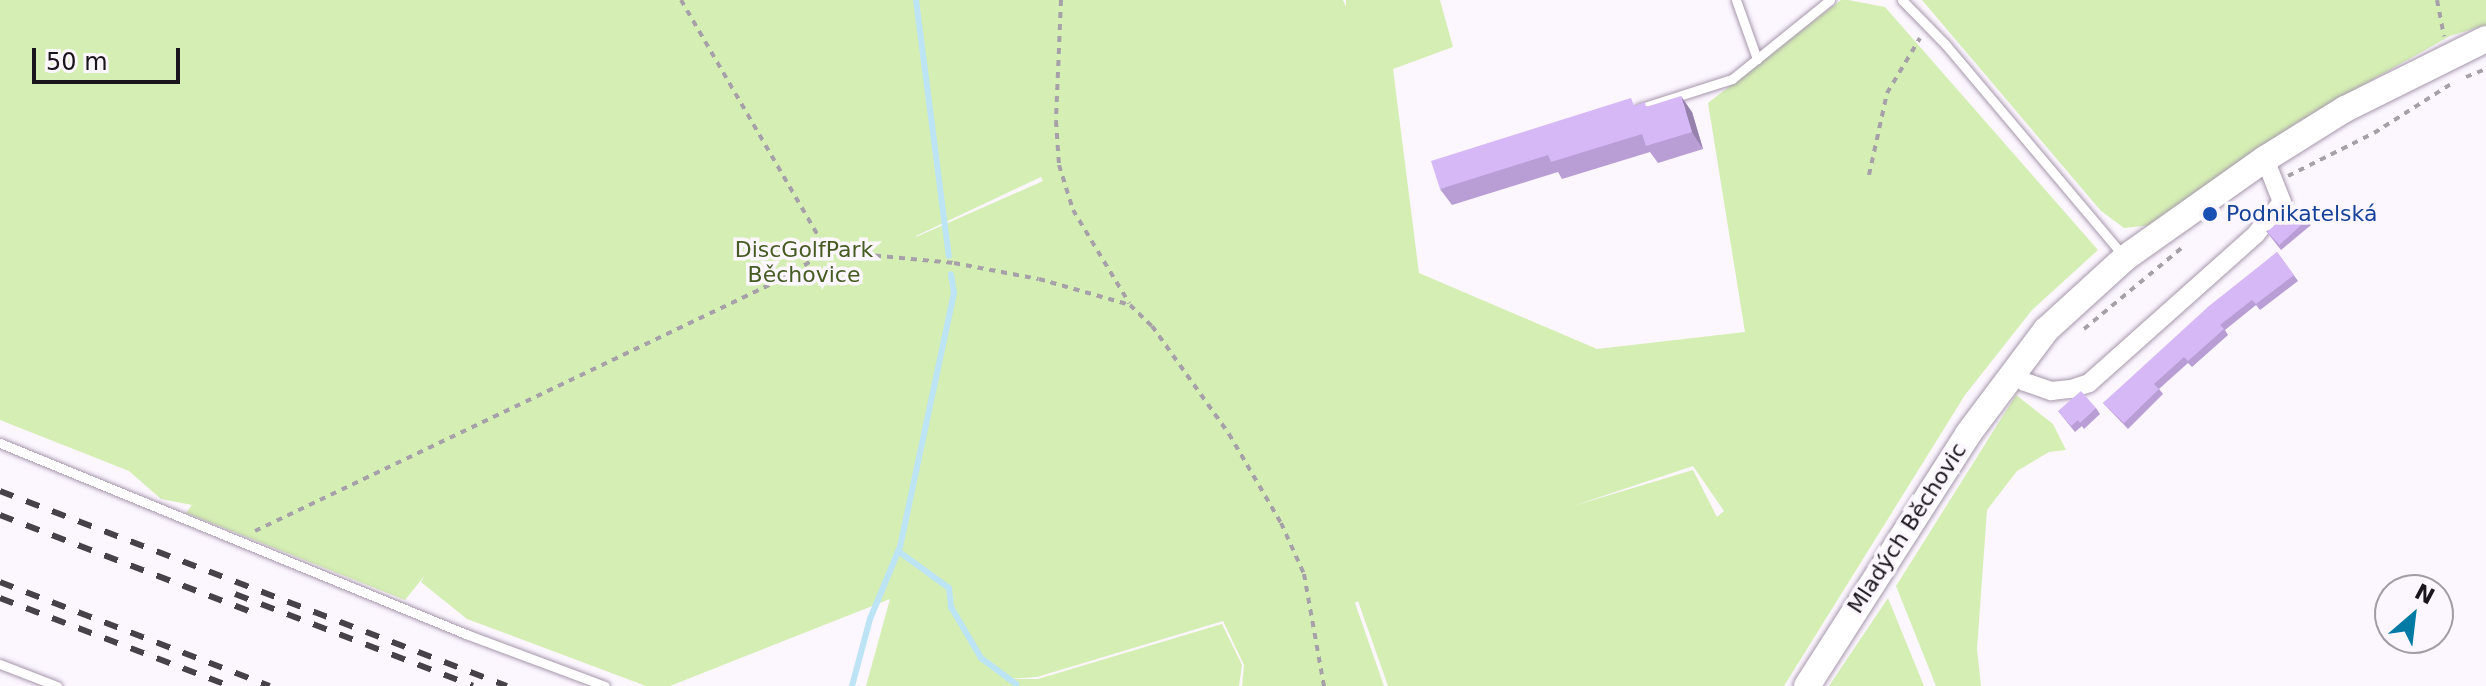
<!DOCTYPE html>
<meta charset="utf-8">
<style>
body{margin:0}
#map{position:relative;width:2486px;height:686px;overflow:hidden;background:#fcf6ff;font-family:"DejaVu Sans",sans-serif}
div>[style]{position:absolute}
.green>*{inset:0;background:#d5eeb4}
.stream>*{height:6px;margin:-3px;padding:0 3px;transform-origin:3px;border-radius:3px;background:#bde4f4}
.path>*{height:4px;margin-top:-2px;transform-origin:0;background:repeating-linear-gradient(90deg,#a6a0a9 0 6px,transparent 0 12px)}
.roads{filter:drop-shadow(0 0 2px #a596aa) drop-shadow(0 0 2px #a596aa)}
.lane>*{height:9px;margin:-4.5px;padding:0 4.5px;transform-origin:4.5px;border-radius:4.5px;background:#fff}
.street>*{height:18px;margin:-9px;padding:0 9px;transform-origin:9px;border-radius:9px;background:#fff}
.secondary>*{height:26px;margin:-13px;padding:0 13px;transform-origin:13px;border-radius:13px;background:#fff}
.rail>*{height:6px;margin-top:-3px;transform-origin:0;background:repeating-linear-gradient(90deg,#474149 0 14px,transparent 0 28px)}
.wall>*{inset:0;background:#b89ed4}
.shaded-wall>*{inset:0;background:#9681ad}
.building>*{inset:0;background:#d6b8f7;transform-origin:0 0}
.dots>*{width:22px;height:22px;translate:-50% -50%;box-sizing:border-box;border:4px solid #fcf6ff;border-radius:50%}
span{translate:-50% -50%;white-space:nowrap;text-align:center;line-height:1.15;-webkit-text-stroke:7px #fcf6ff;paint-order:stroke}
.transit-label{font-size:22px;color:#164399}
.left{translate:0 -50%;text-align:left}
.park-label{font-size:22px;color:#465c22}
.street-label{font-size:22px;color:#1a141c}
.north{position:absolute;left:2374px;top:574px;width:80px;height:80px;box-sizing:border-box;background:#fcf6ff;border:2px solid #a29ca4;border-radius:50%;rotate:28deg;font-size:22px;font-weight:700;line-height:32px;text-align:center;color:#1a141c}
.north::after{content:'';display:block;margin:auto;width:28px;height:36px;background:#017ba3;clip-path:polygon(50% 0,100% 100%,50% 72%,0 100%)}
.scale{position:absolute;left:32px;top:48px;width:148px;height:36px;box-sizing:border-box;border:4px solid #1a141c;border-top:0;padding-left:10px;font-size:24px;line-height:28px;white-space:nowrap;color:#1a141c;-webkit-text-stroke:6px #fcf6ff;paint-order:stroke}
</style>
<div id="map">
<div class="green">
<div style="clip-path:polygon(evenodd,0 0,1343px 0,1346px 7px,1346px 0,1440px 0,1453px 47px,1393px 69px,1419px 273px,1597px 349px,1745px 332px,1708px 103px,1841px 0,1848px 0,1885px 7px,2098px 250px,2032px 310px,1965px 395px,1784px 686px,1388px 686px,1358px 601px,1355px 603px,1384px 686px,1242px 686px,1244px 665px,1223px 621px,1037px 677px,1008px 679px,1038px 679px,1222px 624px,1242px 665px,1239px 686px,866px 686px,890px 599px,670px 686px,646px 686px,467px 619px,421px 582px,425px 575px,405px 600px,186px 513px,192px 505px,161px 499px,129px 471px,0 420px,0 0,1041px 177px,1043px 181px,916px 237px,916px 236px,1041px 177px,0 0,1693px 466px,1724px 511px,1717px 517px,1693px 470px,1573px 506px,1693px 466px)"></div>
<div style="clip-path:polygon(1922px 0,2486px 0,2486px 25px,2450px 36px,2296px 123px,2152px 225px,2124px 228px,2101px 211px)"></div>
<div style="clip-path:polygon(2016px 395px,2053px 424px,2066px 450px,2049px 452px,2017px 471px,1987px 510px,1977px 649px,1981px 686px,1936px 686px,1896px 586px)"></div>
<div style="clip-path:polygon(1888px 598px,1924px 686px,1829px 686px,1835px 677px)"></div>
</div>
<div class="stream">
<div style="left:916px;top:0;width:258px;rotate:82.7deg"></div>
<div style="left:898px;top:551px;width:63px;rotate:36deg"></div>
<div style="left:949px;top:588px;width:19px;rotate:84deg"></div>
<div style="left:951px;top:607px;width:59px;rotate:59.5deg"></div>
<div style="left:981px;top:658px;width:44px;rotate:36.6deg"></div>
<div style="left:852px;top:686px;width:69px;rotate:-75deg"></div>
<div style="left:870px;top:619px;width:78px;rotate:-67.4deg"></div>
<div style="left:900px;top:547px;width:260px;rotate:-78deg"></div>
<div style="left:954px;top:293px;width:19px;rotate:-99deg"></div>
</div>
<div class="path">
<div style="left:681px;top:0;width:290px;rotate:59.8deg"></div>
<div style="left:827px;top:251px;width:128px;rotate:5.4deg"></div>
<div style="left:954px;top:263px;width:86px;rotate:10.7deg"></div>
<div style="left:1039px;top:279px;width:95px;rotate:15.9deg"></div>
<div style="left:1130px;top:305px;width:30px;rotate:44deg"></div>
<div style="left:1152px;top:326px;width:133px;rotate:54.5deg"></div>
<div style="left:1229px;top:434px;width:103px;rotate:59.7deg"></div>
<div style="left:1281px;top:523px;width:56px;rotate:65.7deg"></div>
<div style="left:1304px;top:574px;width:114px;rotate:79.9deg"></div>
<div style="left:1061px;top:0;width:121px;rotate:92.4deg"></div>
<div style="left:1056px;top:121px;width:44px;rotate:86.1deg"></div>
<div style="left:1059px;top:165px;width:47px;rotate:72.7deg"></div>
<div style="left:1073px;top:210px;width:109px;rotate:58.9deg"></div>
<div style="left:2437px;top:0;width:37px;rotate:79deg"></div>
<div style="left:2466px;top:77px;width:22px;rotate:-22deg"></div>
<div style="left:1869px;top:175px;width:84px;rotate:-77.6deg"></div>
<div style="left:1887px;top:93px;width:64px;rotate:-59deg"></div>
<div style="left:2288px;top:176px;width:96px;rotate:-26.6deg"></div>
<div style="left:2374px;top:133px;width:91px;rotate:-32.5deg"></div>
<div style="left:2084px;top:329px;width:131px;rotate:-39.7deg"></div>
<div style="left:255px;top:531px;width:586px;rotate:-25.56deg"></div>
<div style="left:784px;top:278px;width:51px;rotate:-32.1deg"></div>
</div>
<div class="roads">
<div class="lane">
<div style="left:1736px;top:0;width:63px;rotate:70.4deg"></div>
<div style="left:1902px;top:0;width:63px;rotate:45.6deg"></div>
<div style="left:1946px;top:45px;width:275px;rotate:49.9deg"></div>
<div style="left:1638px;top:109px;width:99px;rotate:-17.7deg"></div>
<div style="left:1732px;top:79px;width:126px;rotate:-38.9deg"></div>
<div style="left:0;top:443px;width:504px;rotate:22.29deg"></div>
<div style="left:466px;top:634px;width:148px;rotate:20.5deg"></div>
<div style="left:0;top:664px;width:61px;rotate:21.1deg"></div>
</div>
<div class="street">
<div style="left:2012px;top:372px;width:16px;rotate:38deg"></div>
<div style="left:2025px;top:382px;width:28px;rotate:19deg"></div>
<div style="left:2051px;top:391px;width:20px;rotate:-6deg"></div>
<div style="left:2071px;top:389px;width:19px;rotate:-18deg"></div>
<div style="left:2089px;top:383px;width:224px;rotate:-41.7deg"></div>
<div style="left:2256px;top:234px;width:41px;rotate:-50.9deg"></div>
<div style="left:2282px;top:202px;width:46px;rotate:-111.6deg"></div>
</div>
<div class="secondary">
<div style="left:1807px;top:686px;width:299px;rotate:-57.4deg"></div>
<div style="left:1968px;top:434px;width:130px;rotate:-53.1deg"></div>
<div style="left:2046px;top:330px;width:107px;rotate:-42.3deg"></div>
<div style="left:2125px;top:258px;width:171px;rotate:-35.3deg"></div>
<div style="left:2265px;top:159px;width:94px;rotate:-32deg"></div>
<div style="left:2345px;top:109px;width:157px;rotate:-26.4deg"></div>
</div>
</div>
<div class="rail">
<div style="left:0;top:491px;width:543px;rotate:21.04deg"></div>
<div style="left:0;top:515px;width:267px;rotate:21.1deg"></div>
<div style="left:0;top:582px;width:289px;rotate:21.1deg"></div>
<div style="left:235px;top:594px;width:255px;rotate:21.1deg"></div>
<div style="left:0;top:598px;width:245px;rotate:21deg"></div>
</div>
<div class="wall">
<div style="clip-path:polygon(1636px 105px,1692px 112px,1703px 149px,1658px 163px,1650px 152px,1562px 179px,1558px 172px,1452px 205px,1440px 189px)"></div>
<div style="clip-path:polygon(2307px 219px,2311px 225px,2281px 250px,2266px 231px)"></div>
<div style="clip-path:polygon(2277px 252px,2298px 281px,2260px 310px,2256px 305px,2225px 330px,2228px 335px,2192px 367px,2188px 363px,2159px 389px,2163px 394px,2128px 429px,2103px 403px)"></div>
<div style="clip-path:polygon(2096px 408px,2100px 414px,2084px 429px,2082px 426px,2075px 432px,2058px 411px)"></div>
</div>
<div class="shaded-wall">
<div style="clip-path:polygon(1681px 96px,1692px 112px,1703px 149px,1692px 132px)"></div>
</div>
<div class="building">
<div style="clip-path:polygon(1681px 96px,1692px 132px,1646px 146px,1642px 134px,1551px 162px,1548px 155px,1440px 189px,1431px 161px,1631px 98px,1634px 106px,1645px 102px,1646px 107px)"></div>
<div style="left:2295px;top:206px;width:18px;height:38px;rotate:47deg"></div>
<div style="clip-path:polygon(2277px 252px,2294px 275px,2256px 304px,2252px 300px,2220px 325px,2224px 329px,2188px 361px,2184px 357px,2154px 384px,2159px 389px,2124px 423px,2103px 403px,2209px 306px)"></div>
<div style="clip-path:polygon(2081px 391px,2096px 408px,2080px 423px,2078px 420px,2071px 426px,2058px 411px)"></div>
</div>
<div class="dots">
<div style="left:2210px;top:214px;background:#1a4fb4"></div>
</div>
<div class="transit-label">
<span class="left" style="left:2226px;top:214px">Podnikatelská</span>
</div>
<div class="park-label">
<span style="left:804px;top:262px">DiscGolfPark<br>Běchovice</span>
</div>
<div class="street-label">
<span style="left:1907px;top:528px;rotate:-57deg">Mladých Běchovic</span>
</div>
<div class="north">N</div>
<div class="scale">50 m</div>
</div>
